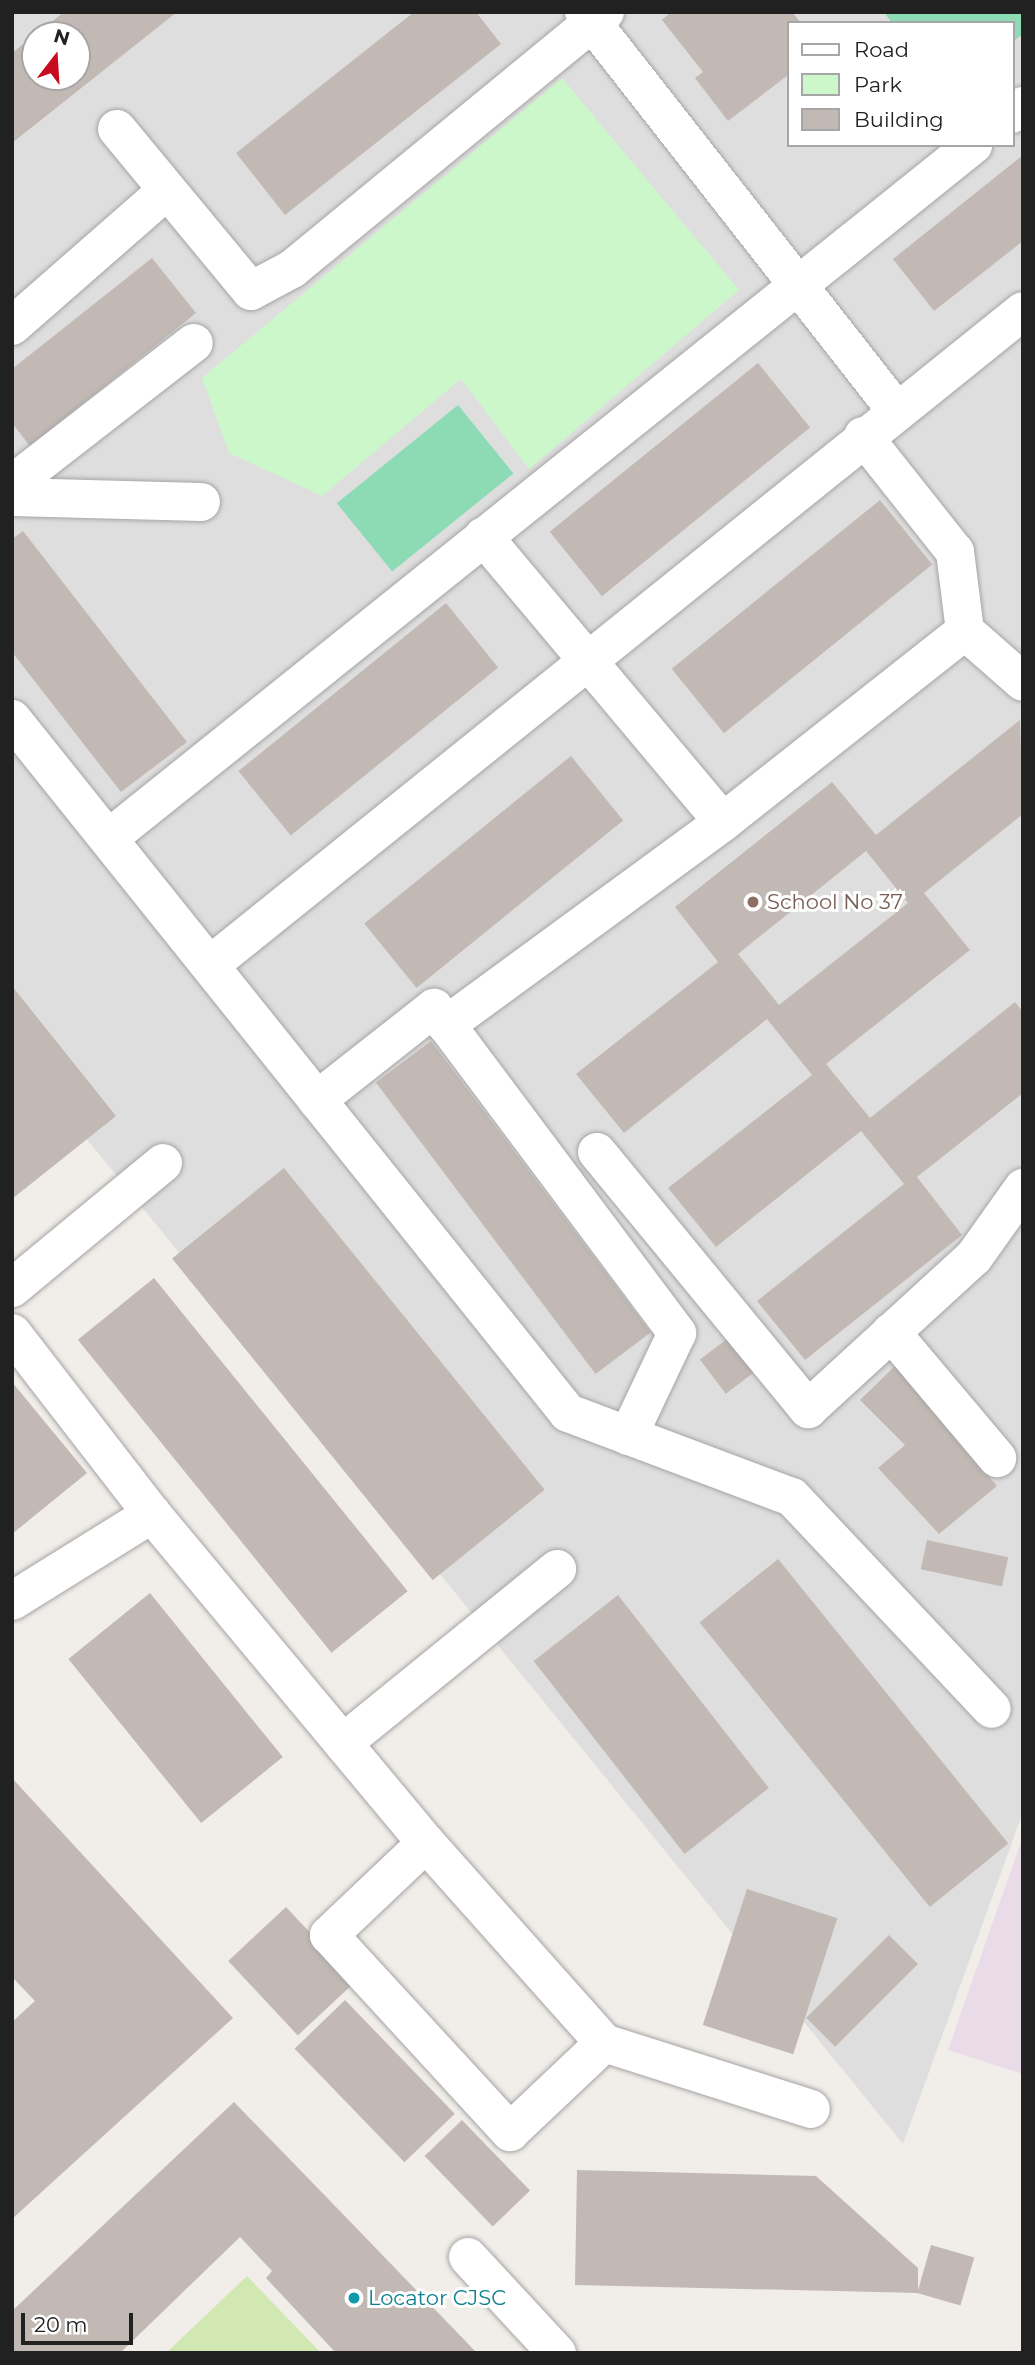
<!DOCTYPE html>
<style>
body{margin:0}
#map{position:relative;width:1035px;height:2365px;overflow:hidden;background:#f1ede9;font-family:Montserrat,sans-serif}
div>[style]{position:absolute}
.residential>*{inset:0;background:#dfdedf}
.industrial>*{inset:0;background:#eadbe8}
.grass>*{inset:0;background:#d2e8b2}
.park>*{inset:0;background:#cbf7ca}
.pitch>*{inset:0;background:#8cdbb5;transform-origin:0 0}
.building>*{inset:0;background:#c2b9b5;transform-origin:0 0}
.roads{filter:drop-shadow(0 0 2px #a5a5a5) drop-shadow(0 0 2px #a5a5a5)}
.minor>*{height:38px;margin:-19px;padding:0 19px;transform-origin:19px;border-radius:19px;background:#fff}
.dots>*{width:19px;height:19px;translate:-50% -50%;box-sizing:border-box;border:4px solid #fff;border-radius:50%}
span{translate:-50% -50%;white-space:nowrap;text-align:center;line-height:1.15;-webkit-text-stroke:6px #fff;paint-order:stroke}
.education-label{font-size:21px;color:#785e54}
.left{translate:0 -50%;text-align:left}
.culture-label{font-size:21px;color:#0d838f}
.frame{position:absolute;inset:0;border:14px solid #212121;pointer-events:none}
.legend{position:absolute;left:787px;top:21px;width:228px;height:126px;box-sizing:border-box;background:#fff;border:2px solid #a6a6a6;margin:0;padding:9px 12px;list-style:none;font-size:21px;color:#212121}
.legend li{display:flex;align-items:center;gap:14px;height:35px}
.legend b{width:35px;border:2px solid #a6a6a6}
.north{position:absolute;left:21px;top:21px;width:70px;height:70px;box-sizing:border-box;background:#fff;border:2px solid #a6a6a6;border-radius:50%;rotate:17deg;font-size:19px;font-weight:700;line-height:28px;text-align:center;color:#212121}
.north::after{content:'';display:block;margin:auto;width:24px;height:32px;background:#c80b1e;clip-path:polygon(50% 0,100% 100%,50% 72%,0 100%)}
.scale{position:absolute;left:21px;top:2313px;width:112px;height:32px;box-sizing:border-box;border:4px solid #212121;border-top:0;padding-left:9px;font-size:21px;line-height:24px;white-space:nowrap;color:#212121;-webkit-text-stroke:5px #fff;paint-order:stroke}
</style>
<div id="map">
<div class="residential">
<div style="clip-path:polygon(evenodd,12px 12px,1023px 12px,1023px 1812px,903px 2144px,12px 1047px,12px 12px,788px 23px,1012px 23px,1012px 145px,788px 145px,788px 23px,12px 12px,35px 35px,77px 35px,77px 77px,35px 77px,35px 35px)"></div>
</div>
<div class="industrial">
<div style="clip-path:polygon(1023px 1836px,1023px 2074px,948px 2050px)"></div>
</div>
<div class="grass">
<div style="clip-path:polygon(247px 2276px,321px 2353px,166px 2353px)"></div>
</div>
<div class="park">
<div style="clip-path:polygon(562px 78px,739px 290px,529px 469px,461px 379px,322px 496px,229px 453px,202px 378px)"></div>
</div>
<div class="pitch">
<div style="clip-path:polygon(884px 12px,1023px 12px,1023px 34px,1012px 42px,1012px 23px,892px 23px)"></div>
<div style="left:458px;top:405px;width:88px;height:156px;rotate:51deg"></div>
</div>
<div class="building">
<div style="clip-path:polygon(64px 12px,177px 12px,12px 143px,12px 53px,35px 35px,35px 77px,77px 77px,77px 35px,35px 35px)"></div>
<div style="clip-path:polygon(414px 12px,476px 12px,501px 44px,285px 215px,236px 153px)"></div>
<div style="clip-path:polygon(671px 12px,792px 12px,801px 23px,788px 23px,788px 75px,728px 121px,695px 78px,703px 72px,662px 20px)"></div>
<div style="clip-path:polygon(1023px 155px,1023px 241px,934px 311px,893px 259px)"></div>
<div style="clip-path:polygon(152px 258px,196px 313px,30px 446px,12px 423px,12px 369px)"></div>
<div style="left:758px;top:363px;width:83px;height:268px;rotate:51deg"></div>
<div style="left:880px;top:500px;width:83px;height:268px;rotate:51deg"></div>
<div style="clip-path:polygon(23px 531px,187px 742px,121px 792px,12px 652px,12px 539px)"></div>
<div style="left:446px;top:603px;width:83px;height:267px;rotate:51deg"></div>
<div style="clip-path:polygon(evenodd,1020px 720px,1023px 814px,924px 893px,970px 950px,826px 1064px,870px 1118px,1015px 1002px,1023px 1012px,1023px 1093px,917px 1177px,962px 1235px,805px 1360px,757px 1301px,904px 1184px,861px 1131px,716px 1247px,668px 1188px,812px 1075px,767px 1019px,624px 1133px,576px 1074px,718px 962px,675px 907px,832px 782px,876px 835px,1020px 720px,866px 851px,908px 903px,779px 1005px,738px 954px,866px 851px)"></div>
<div style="left:571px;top:756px;width:83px;height:266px;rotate:51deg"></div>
<div style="clip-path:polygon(12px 986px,116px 1116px,12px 1199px)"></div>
<div style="left:431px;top:1041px;width:365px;height:69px;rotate:53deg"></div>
<div style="left:284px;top:1168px;width:414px;height:144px;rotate:51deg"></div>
<div style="left:154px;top:1278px;width:403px;height:98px;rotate:51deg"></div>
<div style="left:735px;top:1333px;width:43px;height:44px;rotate:53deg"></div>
<div style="clip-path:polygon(895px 1366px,997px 1486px,939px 1534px,878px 1468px,905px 1445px,860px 1400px)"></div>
<div style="clip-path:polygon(12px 1382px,87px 1473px,12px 1534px)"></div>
<div style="left:927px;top:1540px;width:83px;height:30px;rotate:12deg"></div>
<div style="left:778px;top:1559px;width:366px;height:101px;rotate:51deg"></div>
<div style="left:150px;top:1593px;width:211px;height:105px;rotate:51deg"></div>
<div style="left:618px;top:1595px;width:245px;height:107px;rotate:52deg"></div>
<div style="clip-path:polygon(12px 1778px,233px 2018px,12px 2219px,12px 2022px,35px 2001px,12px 1977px)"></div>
<div style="left:747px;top:1889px;width:95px;height:143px;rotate:18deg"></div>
<div style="left:286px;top:1907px;width:102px;height:79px;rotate:47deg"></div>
<div style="left:889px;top:1935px;width:41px;height:117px;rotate:45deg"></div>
<div style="left:345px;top:2000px;width:158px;height:70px;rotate:46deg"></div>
<div style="clip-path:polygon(234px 2102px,337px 2208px,477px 2353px,336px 2353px,266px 2278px,272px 2271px,240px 2237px,120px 2353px,12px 2353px,12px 2311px)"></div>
<div style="left:462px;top:2120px;width:98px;height:52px;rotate:46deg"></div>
<div style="clip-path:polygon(577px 2170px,816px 2176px,918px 2268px,918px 2293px,575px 2285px)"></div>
<div style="left:931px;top:2245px;width:45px;height:50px;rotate:16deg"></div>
</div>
<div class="roads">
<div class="minor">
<div style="left:584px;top:12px;width:504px;rotate:51.93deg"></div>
<div style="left:1012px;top:114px;width:14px;rotate:-36deg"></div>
<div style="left:117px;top:129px;width:210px;rotate:50.4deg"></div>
<div style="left:251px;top:291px;width:47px;rotate:-28.2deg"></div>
<div style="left:292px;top:269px;width:405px;rotate:-39.4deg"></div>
<div style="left:12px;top:326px;width:205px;rotate:-41.2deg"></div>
<div style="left:12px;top:484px;width:230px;rotate:-37.8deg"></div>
<div style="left:12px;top:497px;width:189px;rotate:1.5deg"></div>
<div style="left:965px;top:631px;width:77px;rotate:41.3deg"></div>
<div style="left:12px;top:719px;width:889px;rotate:51.3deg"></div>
<div style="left:568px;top:1413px;width:239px;rotate:20.6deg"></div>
<div style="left:792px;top:1497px;width:291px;rotate:46.7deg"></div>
<div style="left:723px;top:822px;width:308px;rotate:-38.3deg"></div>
<div style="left:965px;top:631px;width:80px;rotate:-97.2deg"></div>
<div style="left:955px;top:552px;width:148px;rotate:-128.4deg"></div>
<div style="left:109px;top:838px;width:1108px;rotate:-38.73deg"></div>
<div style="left:210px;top:965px;width:1043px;rotate:-38.81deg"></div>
<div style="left:446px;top:1025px;width:343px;rotate:-36.2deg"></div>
<div style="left:723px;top:822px;width:373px;rotate:-130deg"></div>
<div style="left:317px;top:1100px;width:149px;rotate:-38.2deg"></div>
<div style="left:434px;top:1008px;width:406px;rotate:53.2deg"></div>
<div style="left:677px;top:1333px;width:114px;rotate:115.4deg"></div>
<div style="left:597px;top:1152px;width:333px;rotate:50.6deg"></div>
<div style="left:808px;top:1409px;width:225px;rotate:-42.5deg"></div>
<div style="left:974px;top:1257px;width:85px;rotate:-54.6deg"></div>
<div style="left:12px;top:1288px;width:196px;rotate:-39.6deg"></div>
<div style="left:891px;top:1332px;width:165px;rotate:49.9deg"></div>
<div style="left:12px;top:1333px;width:229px;rotate:52.3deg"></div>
<div style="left:152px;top:1514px;width:428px;rotate:50.2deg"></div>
<div style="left:426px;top:1843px;width:268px;rotate:48.3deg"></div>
<div style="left:604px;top:2043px;width:217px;rotate:17.7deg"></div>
<div style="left:12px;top:1601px;width:165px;rotate:-31.9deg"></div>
<div style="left:343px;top:1743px;width:276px;rotate:-39.1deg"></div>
<div style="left:426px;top:1843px;width:134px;rotate:136.5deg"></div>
<div style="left:329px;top:1935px;width:268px;rotate:47.4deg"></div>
<div style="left:510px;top:2132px;width:129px;rotate:-43.4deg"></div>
<div style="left:468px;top:2257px;width:131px;rotate:47.2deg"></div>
</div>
</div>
<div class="dots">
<div style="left:753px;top:902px;background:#8d6e63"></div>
<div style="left:354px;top:2298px;background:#0f9aa8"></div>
</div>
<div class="education-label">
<span class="left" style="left:767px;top:902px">School No 37</span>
</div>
<div class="culture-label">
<span class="left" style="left:368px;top:2298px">Locator CJSC</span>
</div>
<div class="frame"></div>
<ul class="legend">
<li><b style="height:9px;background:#fff"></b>Road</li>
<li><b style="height:19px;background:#cbf7ca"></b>Park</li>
<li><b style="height:19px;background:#c2b9b5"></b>Building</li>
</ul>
<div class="north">N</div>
<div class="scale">20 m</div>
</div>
